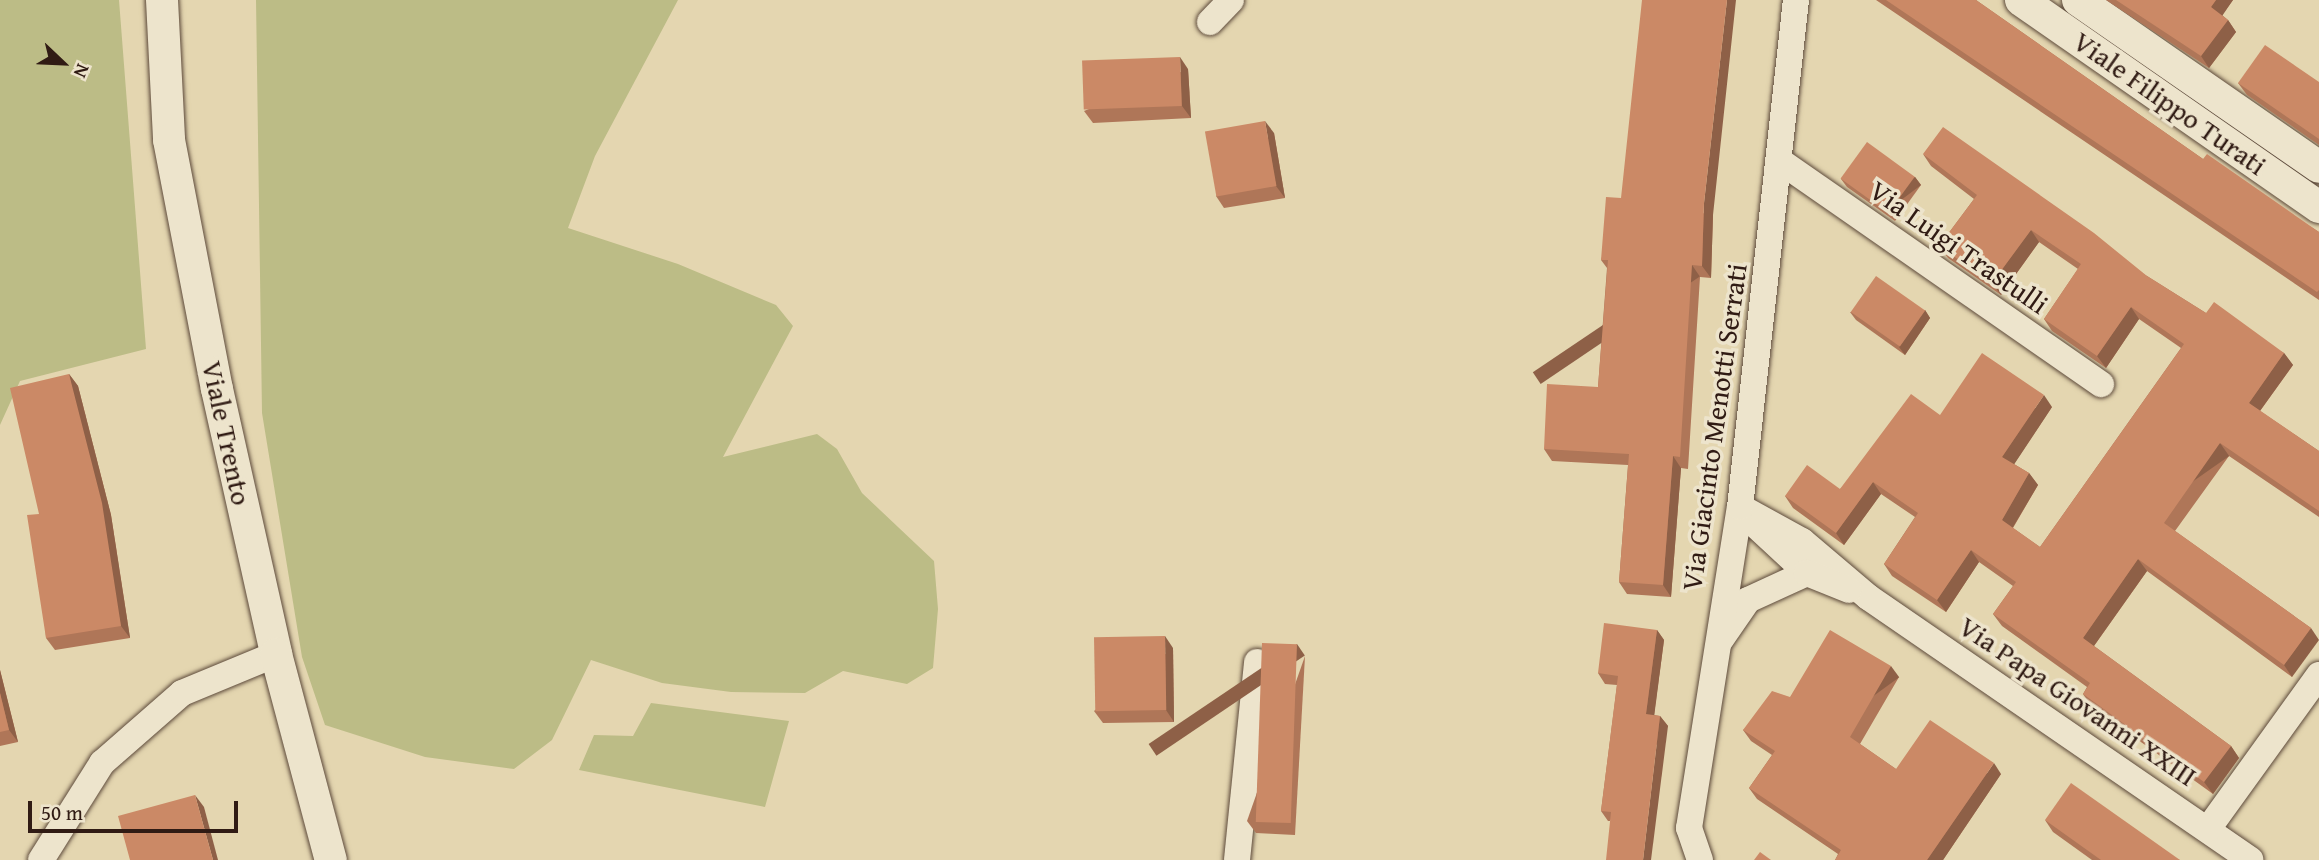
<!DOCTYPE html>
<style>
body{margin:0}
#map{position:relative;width:2319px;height:860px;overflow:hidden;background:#e4d6b0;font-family:"Gentium Book Plus",serif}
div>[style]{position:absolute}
.green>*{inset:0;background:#bcbc86}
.roads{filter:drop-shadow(0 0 2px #5d4a3b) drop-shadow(0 0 2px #5d4a3b)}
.minor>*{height:26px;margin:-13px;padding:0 13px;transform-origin:13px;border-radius:13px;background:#ede4cc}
.tertiary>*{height:32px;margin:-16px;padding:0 16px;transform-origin:16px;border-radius:16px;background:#ede4cc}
.wall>*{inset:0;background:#af7658}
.shaded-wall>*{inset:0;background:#8e6047;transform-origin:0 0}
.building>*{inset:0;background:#cb8966;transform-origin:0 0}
span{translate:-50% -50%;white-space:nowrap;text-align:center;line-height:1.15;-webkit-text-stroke:7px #ede4cc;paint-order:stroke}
.street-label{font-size:28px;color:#301b14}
.north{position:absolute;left:28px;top:28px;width:70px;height:70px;-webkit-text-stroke:5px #ede4cc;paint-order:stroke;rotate:113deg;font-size:19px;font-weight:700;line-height:28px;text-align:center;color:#301b14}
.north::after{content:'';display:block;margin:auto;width:24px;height:32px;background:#301b14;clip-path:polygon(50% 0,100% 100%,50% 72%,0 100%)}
.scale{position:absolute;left:28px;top:801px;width:210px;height:32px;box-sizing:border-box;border:4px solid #301b14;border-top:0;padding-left:9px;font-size:21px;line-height:24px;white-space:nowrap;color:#301b14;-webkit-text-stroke:5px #ede4cc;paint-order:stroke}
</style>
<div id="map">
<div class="green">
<div style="clip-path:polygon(0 0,119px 0,146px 349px,20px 381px,0 425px)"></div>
<div style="clip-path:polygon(256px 0,678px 0,595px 156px,568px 228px,678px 264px,776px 305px,793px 326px,723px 457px,817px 434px,837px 449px,862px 493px,934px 561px,938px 609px,933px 668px,907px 684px,843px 671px,805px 693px,731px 692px,662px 683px,591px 660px,552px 740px,514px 769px,425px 757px,325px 725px,302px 657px,262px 413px)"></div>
<div style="clip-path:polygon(651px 703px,789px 721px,765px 807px,579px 770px,594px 735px,633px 736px)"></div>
</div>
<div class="roads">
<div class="minor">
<div style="left:1210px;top:22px;width:30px;rotate:-46deg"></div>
<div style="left:1780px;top:161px;width:391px;rotate:34.8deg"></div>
<div style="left:1740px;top:507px;width:71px;rotate:28.7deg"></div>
<div style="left:1802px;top:541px;width:87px;rotate:40.3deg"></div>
<div style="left:1868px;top:597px;width:464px;rotate:34.5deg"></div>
<div style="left:1752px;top:522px;width:75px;rotate:42.8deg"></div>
<div style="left:1719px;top:642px;width:51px;rotate:-55.4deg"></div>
<div style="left:1748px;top:600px;width:65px;rotate:-24.6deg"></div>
<div style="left:1807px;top:573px;width:45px;rotate:22deg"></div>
<div style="left:2208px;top:829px;width:190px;rotate:-54.2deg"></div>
<div style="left:41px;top:860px;width:115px;rotate:-57.8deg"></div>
<div style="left:102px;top:763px;width:106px;rotate:-41.2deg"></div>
<div style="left:182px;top:693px;width:102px;rotate:-22.5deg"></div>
<div style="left:1237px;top:860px;width:199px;rotate:-84.2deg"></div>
<div style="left:1700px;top:860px;width:34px;rotate:-109deg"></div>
<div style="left:1689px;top:828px;width:325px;rotate:-81deg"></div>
<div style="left:1740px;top:507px;width:510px;rotate:-83.7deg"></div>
</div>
<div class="tertiary">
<div style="left:162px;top:0;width:140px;rotate:87.1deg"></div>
<div style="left:169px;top:140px;width:254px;rotate:79.1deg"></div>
<div style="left:217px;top:389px;width:271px;rotate:77.4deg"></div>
<div style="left:276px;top:654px;width:213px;rotate:75.1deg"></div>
<div style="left:2021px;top:0;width:363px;rotate:34.8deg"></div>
<div style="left:2078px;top:0;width:293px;rotate:34.7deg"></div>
</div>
</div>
<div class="wall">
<div style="clip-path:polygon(1876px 0,1976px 0,2203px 159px,2319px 232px,2319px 300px)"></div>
<div style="clip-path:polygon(2106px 0,2233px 0,2222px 15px,2228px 20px,2236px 32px,2209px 68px)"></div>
<div style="clip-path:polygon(1188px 69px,1191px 118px,1093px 123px,1084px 111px)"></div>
<div style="clip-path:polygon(2319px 82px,2319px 145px,2247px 95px,2238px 83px)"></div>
<div style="clip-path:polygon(1274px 133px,1285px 198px,1224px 208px,1216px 196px)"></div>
<div style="clip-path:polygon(1923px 154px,2147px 276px,2206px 313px,2284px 353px,2293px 365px,2260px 411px,2319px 451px,2319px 517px,2229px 456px,2175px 531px,2311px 628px,2292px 677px,2147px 571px,2094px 646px,2231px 746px,2239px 758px,2213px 794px,2091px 706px,2083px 694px,2087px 687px,2002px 626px,1993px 614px,2013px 586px,1979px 562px,1946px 612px,1892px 576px,1884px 564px,1915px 517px,1881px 494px,1844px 545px,1793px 508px,1785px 496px,1840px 489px,1940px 415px,2052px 407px,2014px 464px,2029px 473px,2038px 485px,2013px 528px,2040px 547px,2181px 348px,2139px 319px,2106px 368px,2052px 331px,2044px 319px,2078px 269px,2039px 242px,2001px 295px,1948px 258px,1939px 246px,1974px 199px,1931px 166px)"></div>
<div style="clip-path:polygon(1915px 177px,1921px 185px,1895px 221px,1847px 187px,1841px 179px)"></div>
<div style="clip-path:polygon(1621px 198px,1713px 215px,1711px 278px,1700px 277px,1688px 469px,1681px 468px,1671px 597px,1627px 594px,1619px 582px,1628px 465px,1552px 461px,1544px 449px,1598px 387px,1607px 268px,1601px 260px)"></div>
<div style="clip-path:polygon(1925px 310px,1930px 318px,1905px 355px,1856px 320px,1850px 312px)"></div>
<div style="clip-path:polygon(69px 374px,78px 386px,111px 515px,130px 638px,55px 650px,46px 638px,39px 514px)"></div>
<div style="clip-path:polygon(1657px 630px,1664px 640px,1654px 715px,1660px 716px,1668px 726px,1610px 821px,1608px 821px,1601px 811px,1617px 685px,1605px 684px,1598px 673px)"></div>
<div style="clip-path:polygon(1173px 648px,1174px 722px,1103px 723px,1094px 711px)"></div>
<div style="clip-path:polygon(1305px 656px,1295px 835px,1256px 833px,1247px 821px)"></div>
<div style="clip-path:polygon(0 670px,18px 742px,0 746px)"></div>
<div style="clip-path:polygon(1899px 677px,1860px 744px,1896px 769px,2001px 774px,1943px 860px,1835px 860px,1838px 854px,1757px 799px,1749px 788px,1772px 755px,1751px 741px,1743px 730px,1790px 697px)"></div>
<div style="clip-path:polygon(2045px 820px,2180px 860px,2092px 860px,2053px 832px)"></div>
</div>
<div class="shaded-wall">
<div style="clip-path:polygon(1727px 0,1736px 0,1713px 215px,1711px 278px,1702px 266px,1704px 203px)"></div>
<div style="clip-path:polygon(2216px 0,2233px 0,2220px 19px,2211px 7px)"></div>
<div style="clip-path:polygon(2228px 20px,2236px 32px,2209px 68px,2201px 56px)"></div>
<div style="clip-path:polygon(1180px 57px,1188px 69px,1191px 118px,1182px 106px)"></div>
<div style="clip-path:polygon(1265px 121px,1274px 133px,1285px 198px,1276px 186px)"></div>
<div style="left:1915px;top:177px;width:10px;height:44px;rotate:53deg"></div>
<div style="clip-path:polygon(2031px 230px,2039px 242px,2001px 295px,1992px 283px)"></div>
<div style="left:1692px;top:265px;width:14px;height:192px;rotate:56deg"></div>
<div style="clip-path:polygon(2131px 307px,2139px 319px,2106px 368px,2097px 356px)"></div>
<div style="clip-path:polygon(1925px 310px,1930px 318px,1905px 355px,1899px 347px)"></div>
<div style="clip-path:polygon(2284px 353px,2293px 365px,2257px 415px,2249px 403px)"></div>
<div style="clip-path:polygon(69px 374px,78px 386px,111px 515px,130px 638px,121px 626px)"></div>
<div style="clip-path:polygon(2044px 395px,2052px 407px,2011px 469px,2002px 457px)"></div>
<div style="left:2220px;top:443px;width:16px;height:98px;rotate:55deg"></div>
<div style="clip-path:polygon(1673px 456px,1681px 468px,1671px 597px,1663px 585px)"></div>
<div style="clip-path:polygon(2029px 473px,2038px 485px,2010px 532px,2002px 520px)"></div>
<div style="clip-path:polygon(1873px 482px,1881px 494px,1844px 545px,1836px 533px)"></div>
<div style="clip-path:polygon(1971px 550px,1979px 562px,1946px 612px,1937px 600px)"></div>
<div style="clip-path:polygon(2138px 559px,2147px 571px,2091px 650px,2083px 638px)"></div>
<div style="clip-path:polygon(2311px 628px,2319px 640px,2292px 677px,2284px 665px)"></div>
<div style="clip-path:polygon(1657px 630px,1664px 640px,1653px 725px,1646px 714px)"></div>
<div style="clip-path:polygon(1165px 636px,1173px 648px,1174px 722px,1166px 710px)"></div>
<div style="left:1297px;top:644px;width:14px;height:179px;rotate:56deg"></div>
<div style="left:1891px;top:666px;width:14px;height:82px;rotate:54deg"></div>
<div style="clip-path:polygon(0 670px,18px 742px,9px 730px,0 693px)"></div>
<div style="clip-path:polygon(1660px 716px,1668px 726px,1651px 860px,1643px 860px)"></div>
<div style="clip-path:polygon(2231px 746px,2239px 758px,2213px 794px,2204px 782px)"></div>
<div style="clip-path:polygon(1994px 763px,2001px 774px,1943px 860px,1927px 860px)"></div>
<div style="clip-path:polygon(195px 795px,204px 807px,218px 860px,213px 860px)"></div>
</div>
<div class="building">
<div style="clip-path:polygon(1642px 0,1727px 0,1704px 203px,1702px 266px,1692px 265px,1680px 457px,1673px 456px,1663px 585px,1619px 582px,1629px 454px,1544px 449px,1547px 384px,1598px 387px,1608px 260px,1601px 260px,1606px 197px,1621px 198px)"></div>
<div style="clip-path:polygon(1886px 0,1976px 0,2203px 159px,2207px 154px,2319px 232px,2319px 290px,2317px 292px)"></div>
<div style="clip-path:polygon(2116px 0,2216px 0,2211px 7px,2228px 20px,2201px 56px)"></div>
<div style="clip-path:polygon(2265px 45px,2319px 82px,2319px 139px,2238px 83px)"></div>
<div style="left:1180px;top:57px;width:49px;height:98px;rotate:88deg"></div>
<div style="left:1265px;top:121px;width:66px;height:61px;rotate:80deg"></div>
<div style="clip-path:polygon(1943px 127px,2094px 233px,2147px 276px,2206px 313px,2214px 302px,2284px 353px,2249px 403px,2319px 451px,2319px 511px,2220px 443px,2164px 523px,2311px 628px,2284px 665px,2138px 559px,2083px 638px,2231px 746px,2204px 782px,2083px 694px,2090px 683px,1993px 614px,2016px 582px,1971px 550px,1937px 600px,1884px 564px,1918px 513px,1873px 482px,1836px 533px,1785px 496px,1807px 465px,1840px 489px,1911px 394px,1940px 415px,1982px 353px,2044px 395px,2002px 457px,2029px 473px,2002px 520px,2040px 547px,2184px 344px,2131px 307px,2097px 356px,2044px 319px,2081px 264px,2031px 230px,1992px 283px,1939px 246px,1977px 195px,1923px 154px)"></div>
<div style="left:1867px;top:142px;width:59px;height:45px;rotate:36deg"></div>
<div style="left:1876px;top:276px;width:60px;height:44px;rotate:35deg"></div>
<div style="clip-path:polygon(69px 374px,102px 503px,121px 626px,46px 638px,27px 515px,39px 514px,10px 388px)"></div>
<div style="clip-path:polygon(1604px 623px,1657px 630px,1646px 714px,1660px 716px,1643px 860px,1606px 860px,1611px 812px,1601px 811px,1618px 676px,1598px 673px)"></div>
<div style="clip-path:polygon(1830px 630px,1891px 666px,1850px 737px,1896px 769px,1930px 720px,1994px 763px,1927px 860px,1835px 860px,1841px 850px,1749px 788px,1775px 751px,1743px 730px,1772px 691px,1790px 697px)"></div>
<div style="left:1165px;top:636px;width:74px;height:71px;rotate:89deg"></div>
<div style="left:1262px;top:643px;width:35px;height:179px;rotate:2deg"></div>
<div style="clip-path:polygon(0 693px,9px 730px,0 732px)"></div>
<div style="clip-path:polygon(2071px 783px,2180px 860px,2101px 860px,2045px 820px)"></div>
<div style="clip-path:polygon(195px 795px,213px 860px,130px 860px,118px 816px)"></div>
<div style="clip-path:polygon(1760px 852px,1771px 860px,1754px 860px)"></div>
</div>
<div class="street-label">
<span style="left:2170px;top:103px;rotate:35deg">Viale Filippo Turati</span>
<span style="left:1959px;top:247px;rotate:35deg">Via Luigi Trastulli</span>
<span style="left:1714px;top:427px;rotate:-82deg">Via Giacinto Menotti Serrati</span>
<span style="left:227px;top:433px;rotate:78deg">Viale Trento</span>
<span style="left:2078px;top:701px;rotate:34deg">Via Papa Giovanni XXIII</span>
</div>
<div class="north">N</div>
<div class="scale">50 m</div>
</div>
